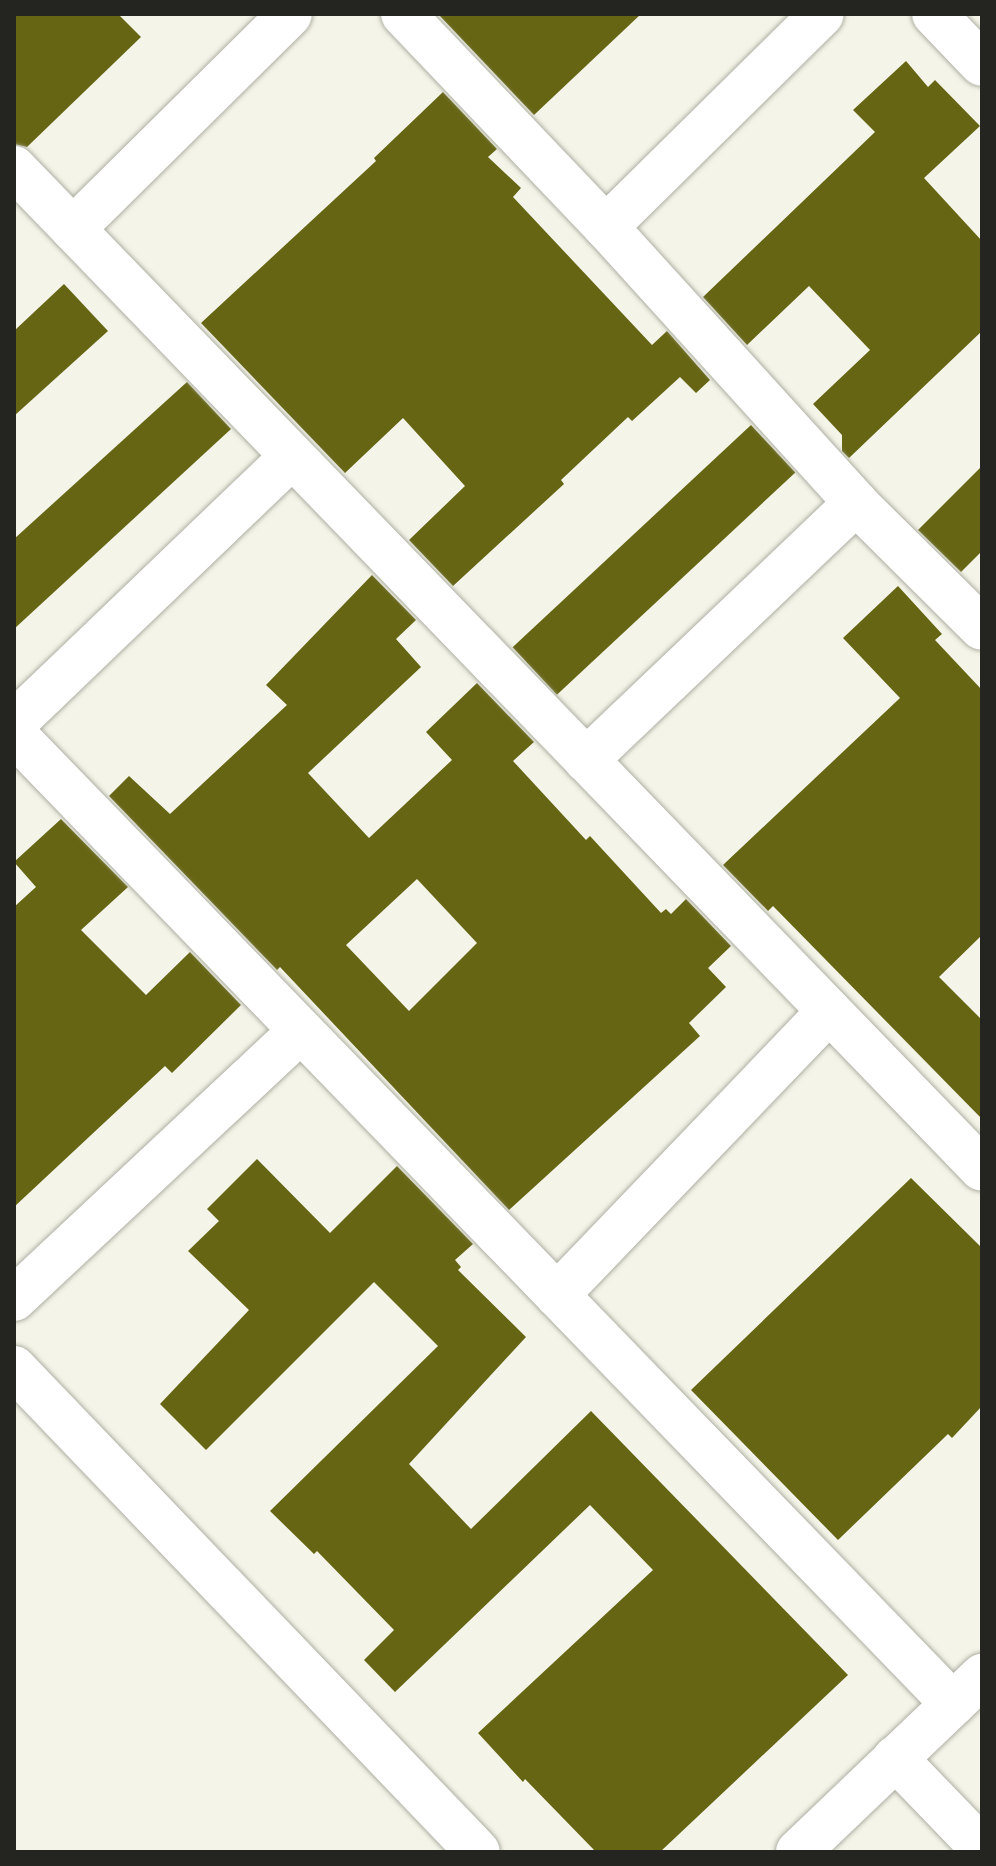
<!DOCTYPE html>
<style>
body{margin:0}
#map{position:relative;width:996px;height:1866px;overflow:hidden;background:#f4f4e8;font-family:Jost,sans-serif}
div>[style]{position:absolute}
.building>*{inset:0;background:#666514;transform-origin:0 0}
.roads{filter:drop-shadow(0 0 2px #aeafa3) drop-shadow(0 0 2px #aeafa3)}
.street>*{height:44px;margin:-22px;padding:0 22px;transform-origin:22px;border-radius:22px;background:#fff}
span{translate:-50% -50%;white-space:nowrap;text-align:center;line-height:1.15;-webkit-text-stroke:8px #fff;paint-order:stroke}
.frame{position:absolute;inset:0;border:16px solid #242420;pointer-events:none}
</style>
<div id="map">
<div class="building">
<div style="clip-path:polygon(14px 14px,118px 14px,141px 37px,27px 147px,14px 144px)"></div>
<div style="clip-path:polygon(438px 14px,641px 14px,534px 115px)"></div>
<div style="clip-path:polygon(906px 61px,928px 87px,935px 80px,980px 126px,924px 178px,982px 241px,982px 331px,849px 458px,842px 451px,842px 435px,813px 404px,870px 350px,809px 286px,747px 345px,703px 297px,875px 132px,853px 110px)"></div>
<div style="clip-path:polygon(443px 92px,497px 149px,488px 157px,521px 188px,513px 197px,652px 345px,667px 331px,710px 380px,696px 393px,680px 377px,632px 421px,628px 417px,561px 480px,564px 484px,453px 586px,409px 540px,465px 486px,403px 418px,345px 473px,201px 323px,376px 161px,374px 158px)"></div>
<div style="clip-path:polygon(64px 284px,108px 331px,14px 416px,14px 331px)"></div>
<div style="clip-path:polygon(187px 382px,231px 429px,14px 629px,14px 539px)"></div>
<div style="left:751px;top:425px;width:65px;height:326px;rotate:47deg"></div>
<div style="clip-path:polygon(982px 466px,982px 551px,961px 572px,918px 530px)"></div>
<div style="clip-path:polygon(evenodd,372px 575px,416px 620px,396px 639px,421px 667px,308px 773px,369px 838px,452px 760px,426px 732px,477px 683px,534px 742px,513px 761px,586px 840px,590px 836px,661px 913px,666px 909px,671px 914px,686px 899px,731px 946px,708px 968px,726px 987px,689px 1023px,700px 1036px,509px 1210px,280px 967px,277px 970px,109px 796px,129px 776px,170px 814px,287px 705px,266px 685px,372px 575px,417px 879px,477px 943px,409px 1011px,346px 945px,417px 879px)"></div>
<div style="clip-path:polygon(898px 586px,942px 634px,935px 640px,982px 690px,982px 935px,939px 977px,982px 1020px,982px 1119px,773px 906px,768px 911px,723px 865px,900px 698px,843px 638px)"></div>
<div style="clip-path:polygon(61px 819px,128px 887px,81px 930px,146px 995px,190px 952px,241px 1005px,172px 1073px,165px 1066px,14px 1207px,14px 907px,36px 887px,14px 862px)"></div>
<div style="clip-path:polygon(257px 1159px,330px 1233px,397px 1166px,473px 1244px,455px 1260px,461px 1267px,458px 1270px,526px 1337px,409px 1464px,471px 1529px,591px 1411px,848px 1675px,660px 1852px,596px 1852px,525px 1779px,523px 1782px,478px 1733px,653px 1570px,590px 1505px,395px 1692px,364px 1660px,394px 1630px,317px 1551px,314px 1554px,270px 1511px,438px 1346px,374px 1282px,206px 1450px,160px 1404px,249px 1310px,188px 1251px,219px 1221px,207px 1209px)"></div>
<div style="clip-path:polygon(911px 1178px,982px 1248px,982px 1406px,952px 1438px,948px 1434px,838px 1540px,691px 1390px)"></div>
</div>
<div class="roads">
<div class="street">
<div style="left:403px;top:14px;width:294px;rotate:46.4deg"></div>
<div style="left:606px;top:227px;width:372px;rotate:47.8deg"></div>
<div style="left:856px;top:503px;width:177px;rotate:44.8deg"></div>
<div style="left:934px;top:14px;width:69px;rotate:46.2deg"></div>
<div style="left:14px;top:168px;width:1392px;rotate:45.96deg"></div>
<div style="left:606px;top:227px;width:303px;rotate:-44.6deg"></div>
<div style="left:73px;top:229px;width:305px;rotate:-44.7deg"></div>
<div style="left:14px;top:723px;width:385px;rotate:-43.8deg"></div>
<div style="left:14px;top:734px;width:1350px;rotate:45.93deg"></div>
<div style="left:586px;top:760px;width:373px;rotate:-43.6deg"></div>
<div style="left:557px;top:1295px;width:393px;rotate:-46.2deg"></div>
<div style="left:14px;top:1299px;width:392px;rotate:-43.1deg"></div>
<div style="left:14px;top:1368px;width:670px;rotate:46.21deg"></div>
<div style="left:895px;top:1758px;width:125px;rotate:46deg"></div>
<div style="left:798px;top:1852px;width:255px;rotate:-43.7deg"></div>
</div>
</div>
<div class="frame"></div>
</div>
